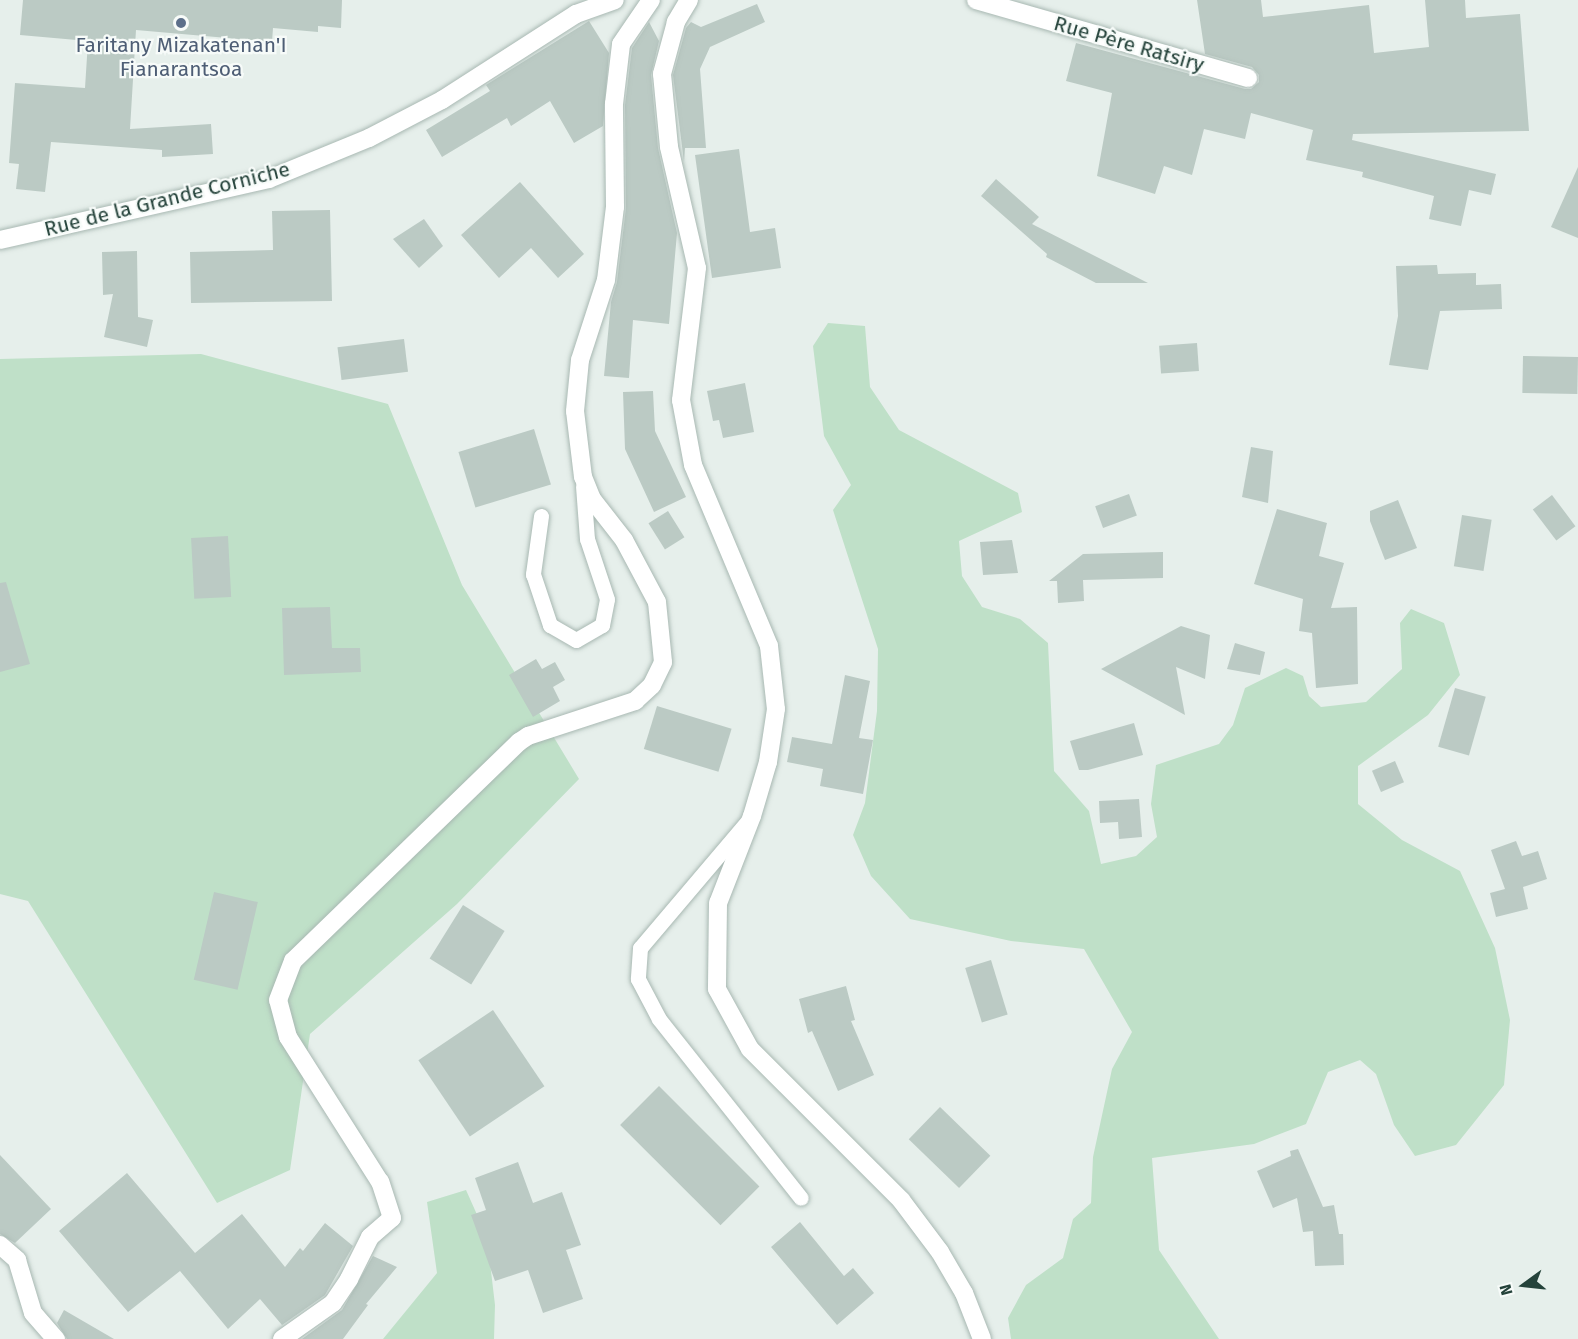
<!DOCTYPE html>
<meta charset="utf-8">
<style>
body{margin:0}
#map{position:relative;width:1578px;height:1339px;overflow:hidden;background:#e6efeb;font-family:"Fira Sans",sans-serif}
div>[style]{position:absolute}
.green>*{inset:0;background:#bfe0c8}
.building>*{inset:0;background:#bbcac4;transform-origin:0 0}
.roads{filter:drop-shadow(0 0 2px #a8b8b2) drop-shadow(0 0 2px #a8b8b2)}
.service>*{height:15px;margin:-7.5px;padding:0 7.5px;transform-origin:7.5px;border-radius:7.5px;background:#fff}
.minor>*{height:18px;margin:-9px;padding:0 9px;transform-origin:9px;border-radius:9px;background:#fff}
.dots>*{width:16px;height:16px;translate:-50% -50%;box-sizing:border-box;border:3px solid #f7fbf9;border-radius:50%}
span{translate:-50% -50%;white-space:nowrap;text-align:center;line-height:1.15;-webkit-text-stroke:4.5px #f7fbf9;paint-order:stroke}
.street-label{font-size:21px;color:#24423a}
.service-label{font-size:21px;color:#4e5e75}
.north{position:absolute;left:1494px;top:1255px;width:60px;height:60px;-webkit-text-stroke:4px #f7fbf9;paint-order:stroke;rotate:255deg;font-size:16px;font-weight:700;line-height:24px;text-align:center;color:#24423a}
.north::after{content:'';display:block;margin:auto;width:21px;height:27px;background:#24423a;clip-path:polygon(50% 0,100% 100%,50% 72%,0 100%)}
</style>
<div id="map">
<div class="green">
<div style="clip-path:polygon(828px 323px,865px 326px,870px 387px,899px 430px,1018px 493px,1022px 512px,959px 541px,962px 576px,982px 607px,1020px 619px,1048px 643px,1054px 771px,1089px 811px,1101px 864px,1136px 856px,1157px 837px,1151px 804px,1156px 765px,1219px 744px,1233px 725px,1245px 688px,1286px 668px,1303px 676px,1309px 696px,1321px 707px,1366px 702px,1402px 669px,1400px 623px,1411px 609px,1444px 623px,1460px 675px,1428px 715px,1358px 766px,1358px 804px,1402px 840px,1460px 871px,1495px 948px,1510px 1020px,1504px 1085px,1456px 1145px,1415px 1156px,1394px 1125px,1376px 1074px,1360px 1060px,1328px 1072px,1306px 1124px,1254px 1144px,1152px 1158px,1159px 1250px,1219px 1339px,1011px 1339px,1008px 1318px,1026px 1285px,1063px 1258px,1073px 1219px,1091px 1203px,1093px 1157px,1112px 1069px,1132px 1032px,1084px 949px,1011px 941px,910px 919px,871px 876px,853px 835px,865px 803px,877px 711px,878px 649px,833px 510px,851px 485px,824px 436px,813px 346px)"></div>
<div style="clip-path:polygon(201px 354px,388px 404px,462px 585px,579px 779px,457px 904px,310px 1034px,290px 1170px,217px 1203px,28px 901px,0 894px,0 359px)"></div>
<div style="clip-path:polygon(466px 1190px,487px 1237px,495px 1305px,494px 1339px,383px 1339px,437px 1273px,427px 1202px)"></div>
</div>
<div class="building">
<div style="clip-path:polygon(23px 0,342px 0,341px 28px,318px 26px,318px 32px,273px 28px,272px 42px,136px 30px,130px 129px,211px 124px,213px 154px,162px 157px,162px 150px,51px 142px,45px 192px,16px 189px,19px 164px,9px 163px,15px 83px,85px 88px,88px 41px,20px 35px)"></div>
<div style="clip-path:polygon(1197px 0,1261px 0,1263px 17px,1369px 5px,1374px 53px,1429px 47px,1425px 0,1465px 0,1466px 18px,1520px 14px,1529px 131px,1353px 134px,1352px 140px,1496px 174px,1491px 195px,1469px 190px,1461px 226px,1429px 219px,1434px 196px,1362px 177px,1363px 172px,1306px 160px,1313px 130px,1251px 113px,1245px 139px,1204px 129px,1192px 175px,1164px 166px,1155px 194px,1097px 176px,1112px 93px,1066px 81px,1076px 43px,1245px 89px,1251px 89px,1259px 82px,1259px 75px,1252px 67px,1205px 54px)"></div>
<div style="clip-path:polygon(757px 4px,765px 22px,710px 47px,700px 69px,706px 148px,685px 148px,684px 162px,673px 75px,686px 28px,691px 22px,701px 27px)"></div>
<div style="clip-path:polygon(589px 21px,609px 53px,603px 126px,574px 143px,550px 101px,511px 126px,507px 118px,442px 157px,426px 130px,490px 91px,486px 85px)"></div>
<div style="clip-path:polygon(649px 22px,659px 41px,651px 75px,658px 148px,677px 233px,669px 324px,633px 320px,629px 378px,604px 376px,611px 302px,617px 282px,626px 208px,625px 105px,632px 48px)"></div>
<div style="clip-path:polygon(739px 149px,750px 232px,775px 228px,781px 268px,712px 278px,695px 155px)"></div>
<div style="clip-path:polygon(1578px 167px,1578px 238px,1551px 227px)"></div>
<div style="clip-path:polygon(996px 179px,1039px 217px,1032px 224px,1148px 283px,1096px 283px,1046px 257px,1047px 254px,981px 196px)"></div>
<div style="clip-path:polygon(520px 182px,584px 254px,558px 278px,531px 248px,499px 278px,461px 235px)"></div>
<div style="clip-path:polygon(330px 210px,332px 301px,191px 303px,190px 252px,273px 250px,272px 211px)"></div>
<div style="clip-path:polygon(424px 219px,443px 246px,419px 268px,393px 239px)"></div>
<div style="clip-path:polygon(137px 251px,138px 317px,153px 320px,147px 347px,104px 337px,113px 294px,103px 295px,102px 252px)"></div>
<div style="clip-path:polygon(1437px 265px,1438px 274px,1476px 273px,1476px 285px,1501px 284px,1502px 309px,1440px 311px,1428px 370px,1389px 365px,1398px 316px,1396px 266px)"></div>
<div style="left:404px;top:339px;width:33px;height:67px;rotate:83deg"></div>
<div style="left:1197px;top:343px;width:28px;height:38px;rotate:86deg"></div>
<div style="left:1523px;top:356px;width:55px;height:37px;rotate:1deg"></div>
<div style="clip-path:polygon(745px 383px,754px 432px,723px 438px,719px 420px,713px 421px,707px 391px)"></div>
<div style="clip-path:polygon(653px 391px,655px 431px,686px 497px,654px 512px,625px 449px,623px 392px)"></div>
<div style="left:534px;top:429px;width:58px;height:79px;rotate:73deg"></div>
<div style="clip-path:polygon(1251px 447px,1273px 451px,1268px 503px,1242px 497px)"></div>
<div style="left:1129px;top:494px;width:23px;height:36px;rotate:70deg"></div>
<div style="left:1552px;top:495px;width:39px;height:24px;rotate:53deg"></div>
<div style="clip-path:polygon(1398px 500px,1417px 548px,1385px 560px,1370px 521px,1370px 511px)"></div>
<div style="clip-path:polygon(1277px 509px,1327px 523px,1319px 556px,1344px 563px,1331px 608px,1357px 607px,1358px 684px,1316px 688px,1312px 633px,1299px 631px,1303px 599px,1254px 584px)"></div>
<div style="left:668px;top:511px;width:31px;height:23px;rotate:58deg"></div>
<div style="left:1462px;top:515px;width:30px;height:52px;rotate:9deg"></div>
<div style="left:228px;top:536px;width:61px;height:37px;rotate:87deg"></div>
<div style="clip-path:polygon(1012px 540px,1018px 573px,983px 575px,980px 542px)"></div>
<div style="clip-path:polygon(1163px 552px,1163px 578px,1083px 580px,1084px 601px,1058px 603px,1057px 581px,1049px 581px,1083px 554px)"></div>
<div style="clip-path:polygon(6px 582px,30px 664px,0 672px,0 583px)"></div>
<div style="clip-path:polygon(330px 607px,332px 648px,360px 648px,361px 672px,284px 675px,282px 608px)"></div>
<div style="clip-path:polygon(1181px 626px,1210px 635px,1205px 679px,1176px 667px,1185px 715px,1101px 669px)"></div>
<div style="clip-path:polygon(1235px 643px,1265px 652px,1260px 675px,1227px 669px)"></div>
<div style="clip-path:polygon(536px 659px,542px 669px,555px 662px,565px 680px,553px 687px,560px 701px,533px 717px,509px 675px)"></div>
<div style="clip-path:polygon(845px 675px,870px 681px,859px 738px,873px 740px,863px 794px,820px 786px,823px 769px,787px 762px,792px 737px,832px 744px)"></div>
<div style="left:1455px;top:688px;width:32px;height:61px;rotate:16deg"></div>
<div style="left:657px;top:706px;width:78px;height:45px;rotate:17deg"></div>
<div style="clip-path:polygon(1134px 723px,1143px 755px,1088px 770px,1079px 770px,1070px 741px)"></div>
<div style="left:1395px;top:761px;width:23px;height:25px;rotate:67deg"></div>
<div style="clip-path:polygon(1139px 799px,1142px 837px,1119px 839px,1118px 822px,1100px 823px,1099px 801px)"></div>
<div style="clip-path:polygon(1516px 841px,1522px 856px,1538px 851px,1547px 879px,1523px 887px,1528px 909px,1496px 917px,1490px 893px,1505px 889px,1491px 850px)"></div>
<div style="left:214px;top:892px;width:45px;height:90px;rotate:13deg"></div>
<div style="left:463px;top:905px;width:49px;height:63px;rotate:32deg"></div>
<div style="left:991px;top:960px;width:57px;height:27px;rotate:73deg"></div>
<div style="clip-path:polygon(846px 986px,855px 1020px,851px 1021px,874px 1075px,838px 1091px,812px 1031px,808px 1033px,799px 999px)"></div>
<div style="left:493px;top:1010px;width:92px;height:90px;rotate:56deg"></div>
<div style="left:659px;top:1086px;width:142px;height:55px;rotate:45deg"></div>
<div style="left:940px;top:1107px;width:70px;height:45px;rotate:44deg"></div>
<div style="clip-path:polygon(1298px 1149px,1323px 1207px,1334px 1205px,1339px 1234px,1343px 1234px,1344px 1265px,1315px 1266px,1313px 1231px,1303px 1232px,1297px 1198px,1273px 1208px,1257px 1171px,1291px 1156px,1290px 1151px)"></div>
<div style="clip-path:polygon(0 1155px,51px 1209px,15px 1243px,0 1234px)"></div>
<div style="clip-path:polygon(518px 1162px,533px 1203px,562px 1192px,581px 1245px,566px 1250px,583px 1299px,543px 1313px,528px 1270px,495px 1281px,471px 1215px,486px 1210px,475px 1178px)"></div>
<div style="clip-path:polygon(127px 1173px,195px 1253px,242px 1214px,285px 1267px,300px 1248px,303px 1251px,325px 1223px,353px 1246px,325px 1295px,282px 1325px,260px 1299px,228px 1329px,180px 1271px,128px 1312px,59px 1231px)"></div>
<div style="clip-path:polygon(800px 1222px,844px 1276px,853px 1268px,874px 1293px,837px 1325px,771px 1247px)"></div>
<div style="clip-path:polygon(373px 1256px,397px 1267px,366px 1304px,368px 1305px,343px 1339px,302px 1339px,342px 1310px)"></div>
<div style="clip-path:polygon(64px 1310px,114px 1339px,67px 1339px,57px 1323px)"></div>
</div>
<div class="roads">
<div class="service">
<div style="left:541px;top:516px;width:59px;rotate:97.9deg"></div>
<div style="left:533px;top:574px;width:54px;rotate:71.6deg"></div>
<div style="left:550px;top:625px;width:30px;rotate:30deg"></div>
<div style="left:576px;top:640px;width:30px;rotate:-30deg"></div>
<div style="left:602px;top:625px;width:26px;rotate:-79deg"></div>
<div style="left:607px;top:599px;width:63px;rotate:-108.4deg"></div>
<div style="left:587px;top:539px;width:53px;rotate:-94.3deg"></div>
<div style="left:746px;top:823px;width:164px;rotate:130.3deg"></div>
<div style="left:640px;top:948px;width:31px;rotate:94deg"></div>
<div style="left:638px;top:979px;width:45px;rotate:62.3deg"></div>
<div style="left:659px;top:1019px;width:228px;rotate:51.6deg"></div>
</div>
<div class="minor">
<div style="left:689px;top:0;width:26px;rotate:121deg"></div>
<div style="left:676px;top:22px;width:54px;rotate:105.1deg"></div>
<div style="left:662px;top:74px;width:73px;rotate:84.5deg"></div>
<div style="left:669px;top:147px;width:124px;rotate:77deg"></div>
<div style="left:697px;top:268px;width:133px;rotate:96.9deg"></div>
<div style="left:681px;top:400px;width:66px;rotate:79.5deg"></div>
<div style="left:693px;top:465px;width:196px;rotate:67.2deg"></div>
<div style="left:769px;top:646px;width:63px;rotate:83.7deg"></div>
<div style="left:776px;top:709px;width:54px;rotate:98.6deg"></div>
<div style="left:768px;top:762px;width:56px;rotate:106.5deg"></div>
<div style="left:752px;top:816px;width:93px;rotate:111.3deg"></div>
<div style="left:718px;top:903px;width:86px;rotate:90.7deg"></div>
<div style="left:717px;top:989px;width:68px;rotate:61.2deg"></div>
<div style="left:750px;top:1049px;width:214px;rotate:45deg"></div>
<div style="left:901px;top:1200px;width:65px;rotate:53.1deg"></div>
<div style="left:940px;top:1252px;width:48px;rotate:59.7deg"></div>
<div style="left:964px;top:1293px;width:49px;rotate:68.6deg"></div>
<div style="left:976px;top:0;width:283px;rotate:16deg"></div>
<div style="left:0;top:240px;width:276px;rotate:-12.8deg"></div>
<div style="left:269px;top:179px;width:108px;rotate:-22.3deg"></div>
<div style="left:369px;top:138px;width:82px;rotate:-27.5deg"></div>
<div style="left:442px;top:100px;width:159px;rotate:-32.7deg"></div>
<div style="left:576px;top:14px;width:41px;rotate:-19.7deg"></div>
<div style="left:0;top:1245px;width:23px;rotate:41deg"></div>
<div style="left:17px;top:1260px;width:55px;rotate:73.2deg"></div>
<div style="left:33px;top:1313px;width:35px;rotate:49deg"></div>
<div style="left:282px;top:1339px;width:62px;rotate:-35.2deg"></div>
<div style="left:333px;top:1303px;width:29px;rotate:-56deg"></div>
<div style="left:349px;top:1279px;width:47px;rotate:-63.4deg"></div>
<div style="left:370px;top:1237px;width:29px;rotate:-41deg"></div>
<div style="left:392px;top:1218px;width:38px;rotate:-108deg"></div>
<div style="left:380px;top:1182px;width:172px;rotate:-122.4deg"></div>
<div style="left:288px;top:1037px;width:38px;rotate:-105deg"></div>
<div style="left:278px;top:1000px;width:42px;rotate:-69deg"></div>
<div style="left:293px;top:961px;width:315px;rotate:-44.1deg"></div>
<div style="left:519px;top:742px;width:11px;rotate:-34deg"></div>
<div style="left:528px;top:736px;width:113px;rotate:-18.1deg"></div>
<div style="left:635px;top:701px;width:23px;rotate:-43deg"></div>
<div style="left:652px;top:685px;width:25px;rotate:-64deg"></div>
<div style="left:663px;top:662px;width:60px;rotate:-95.7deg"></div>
<div style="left:657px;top:602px;width:70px;rotate:-118deg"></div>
<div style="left:624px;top:540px;width:52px;rotate:-128deg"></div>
<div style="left:592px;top:499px;width:24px;rotate:-112deg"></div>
<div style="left:583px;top:477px;width:66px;rotate:-96.9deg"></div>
<div style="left:575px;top:411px;width:51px;rotate:-84.4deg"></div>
<div style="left:580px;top:360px;width:84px;rotate:-72deg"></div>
<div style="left:606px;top:280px;width:74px;rotate:-83deg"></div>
<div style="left:615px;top:207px;width:103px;rotate:-90.6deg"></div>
<div style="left:614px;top:104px;width:60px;rotate:-83.3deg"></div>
<div style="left:621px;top:44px;width:53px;rotate:-55.7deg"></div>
</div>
</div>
<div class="dots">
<div style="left:181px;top:23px;background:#5c6f8a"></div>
</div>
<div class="street-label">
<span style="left:1129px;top:44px;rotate:16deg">Rue Père Ratsiry</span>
<span style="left:167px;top:199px;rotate:-14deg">Rue de la Grande Corniche</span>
</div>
<div class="service-label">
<span style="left:181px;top:57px">Faritany Mizakatenan'I<br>Fianarantsoa</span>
</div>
<div class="north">N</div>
</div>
